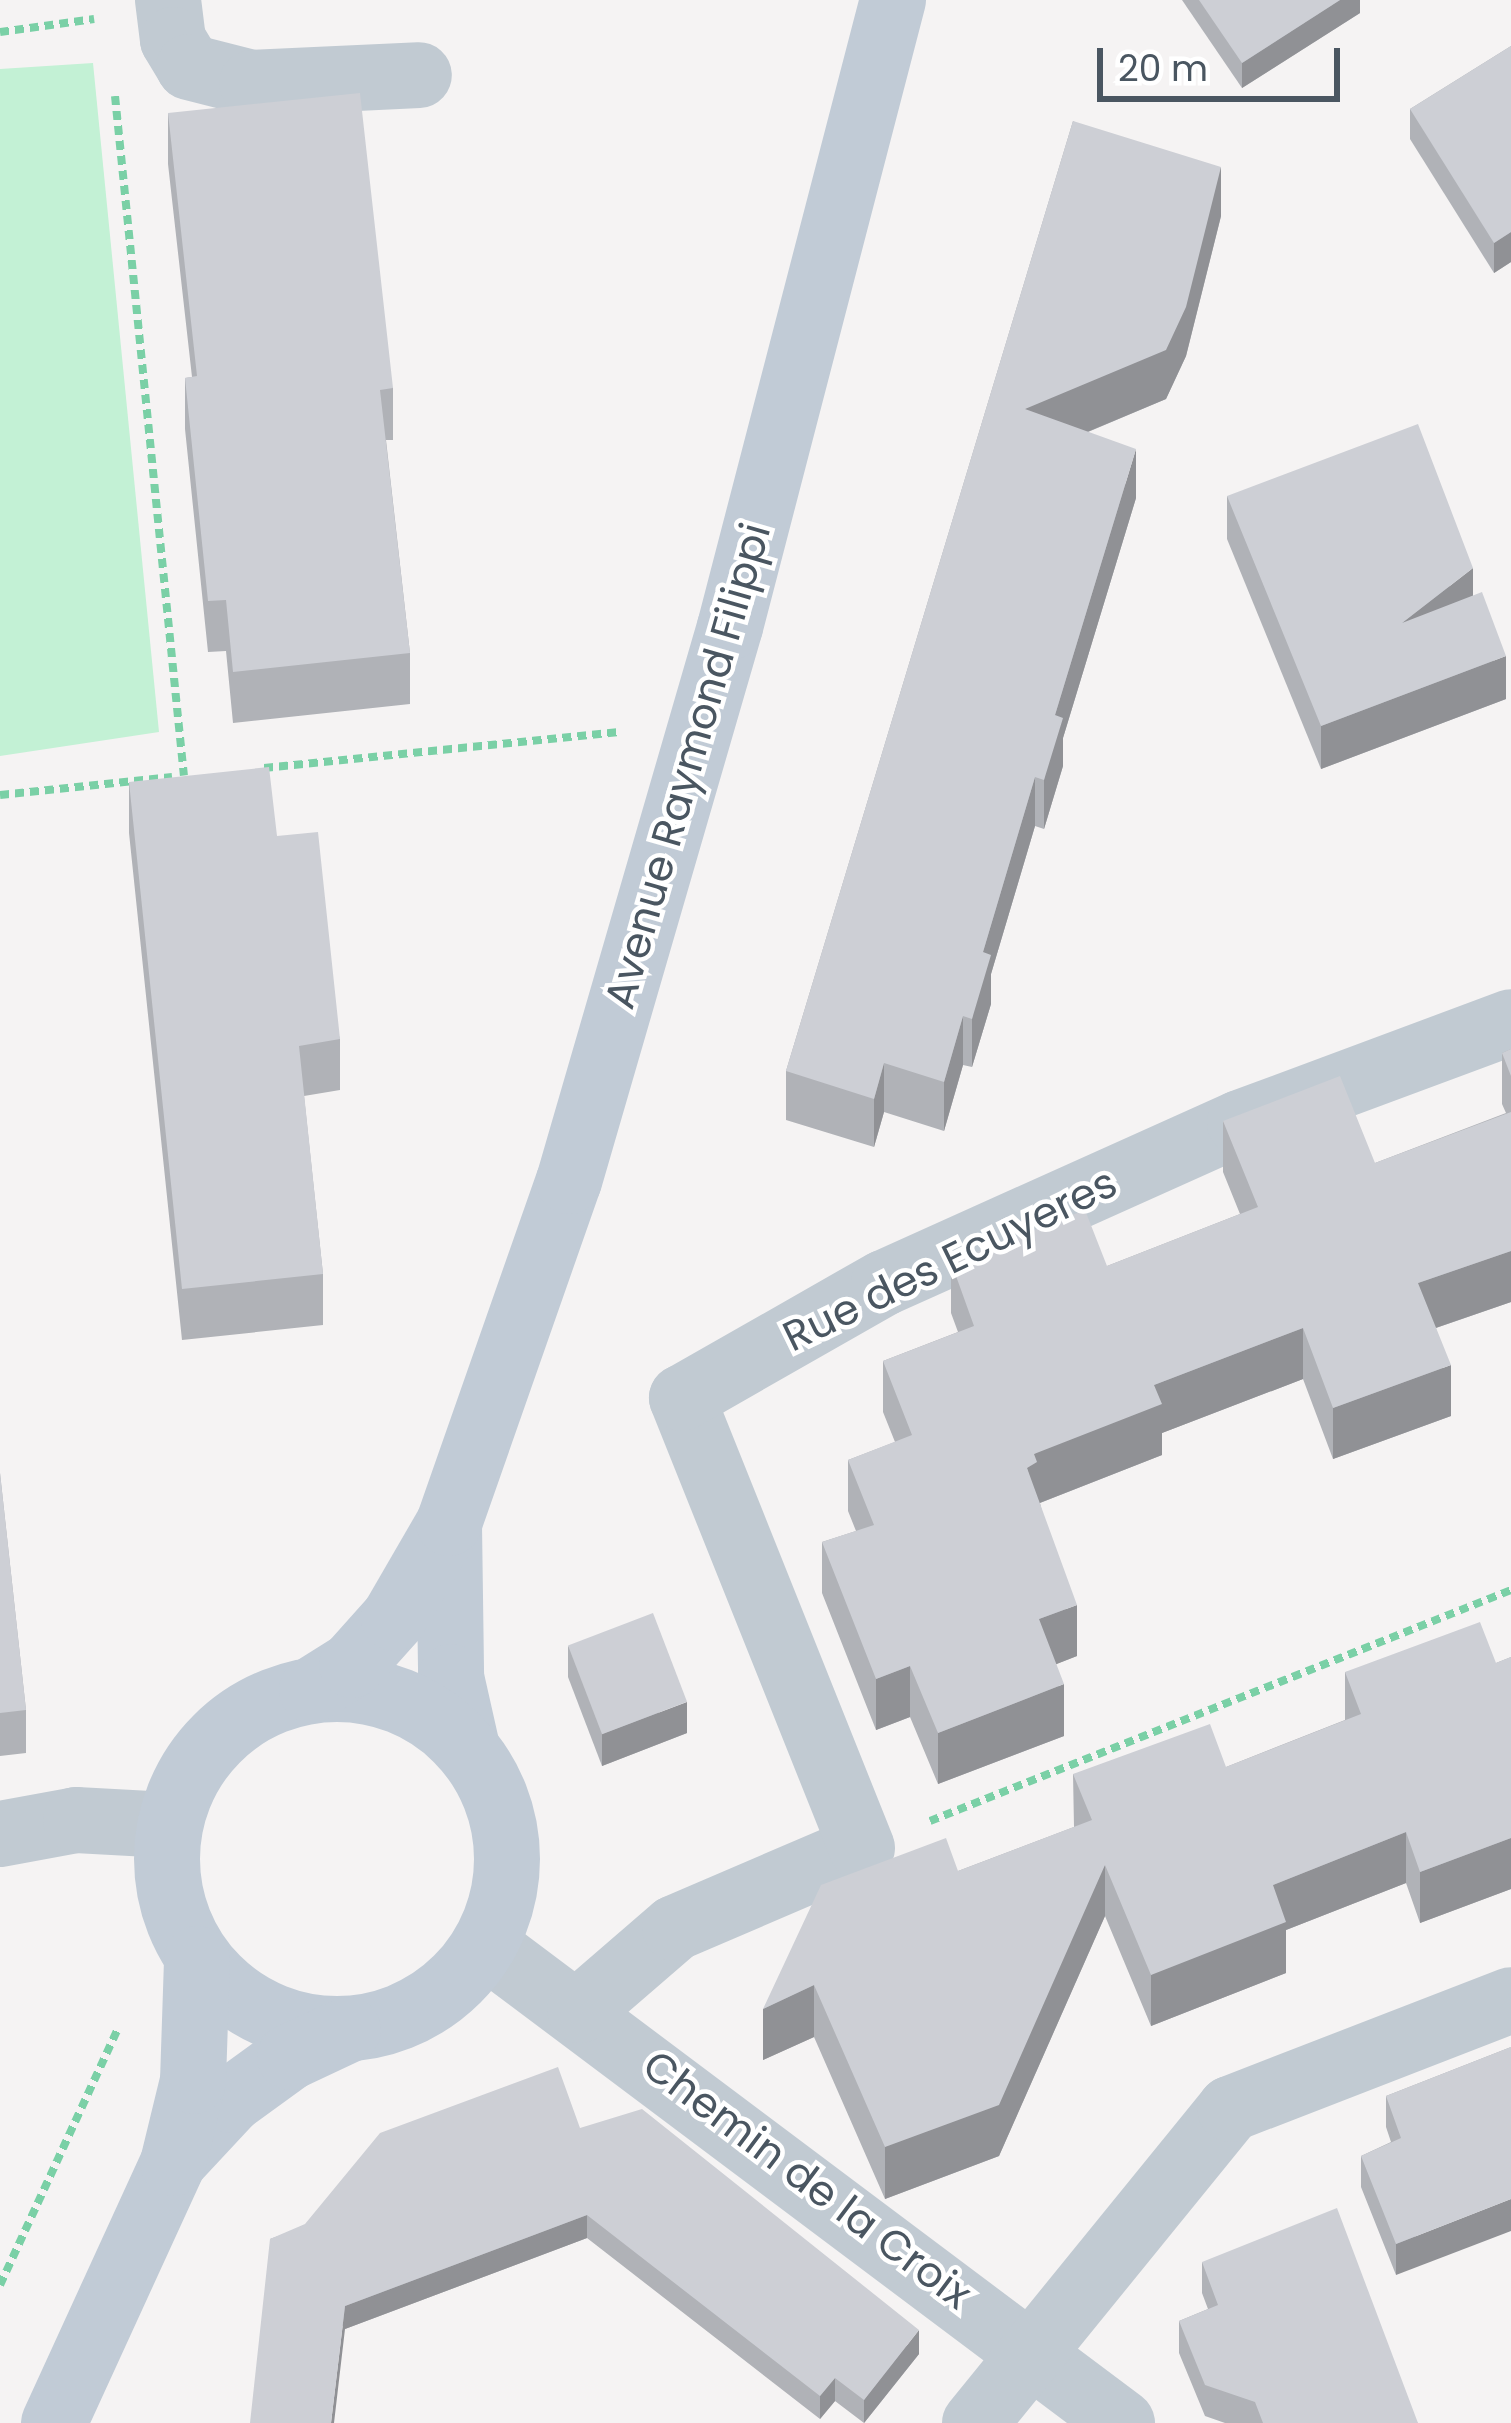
<!DOCTYPE html>
<style>
body{margin:0}
#map{position:relative;width:1511px;height:2423px;overflow:hidden;background:#f5f3f3;font-family:Poppins,sans-serif}
div>[style]{position:absolute}
.green>*{inset:0;background:#c3f1d5}
.path>*{height:8px;margin-top:-4px;transform-origin:0;background:repeating-linear-gradient(90deg,#7ad0a6 0 9px,transparent 0 15px)}
.street>*{height:66px;margin:-33px;padding:0 33px;transform-origin:33px;border-radius:33px;background:#c1cad2}
.secondary>*{height:66px;margin:-33px;padding:0 33px;transform-origin:33px;border-radius:33px;background:#c1cbd6}
.secondary>.ring{margin:-33px;padding:0;box-sizing:content-box;background:none;border:66px solid #c1cbd6;border-radius:50%}
.wall>*{inset:0;background:#b0b2b7}
.shaded-wall>*{inset:0;background:#909195}
.building>*{inset:0;background:#cdcfd5;transform-origin:0 0}
span{translate:-50% -50%;white-space:nowrap;text-align:center;line-height:1.15;-webkit-text-stroke:9px #fff;paint-order:stroke}
.street-label{font-size:42px;color:#4a5661}
.scale{position:absolute;left:1097px;top:48px;width:243px;height:54px;box-sizing:border-box;border:6px solid #4a5661;border-top:0;padding-left:15px;font-size:36px;line-height:42px;white-space:nowrap;color:#4a5661;-webkit-text-stroke:9px #fff;paint-order:stroke}
</style>
<div id="map">
<div class="green">
<div style="clip-path:polygon(93px 63px,159px 732px,0 756px,0 69px)"></div>
</div>
<div class="path">
<div style="left:0;top:32px;width:95px;rotate:-7.9deg"></div>
<div style="left:115px;top:96px;width:683px;rotate:84.21deg"></div>
<div style="left:264px;top:768px;width:357px;rotate:-5.8deg"></div>
<div style="left:0;top:795px;width:173px;rotate:-6deg"></div>
<div style="left:930px;top:1821px;width:625px;rotate:-21.68deg"></div>
<div style="left:0;top:2285px;width:280px;rotate:-65.3deg"></div>
</div>
<div class="street">
<div style="left:168px;top:0;width:40px;rotate:82.9deg"></div>
<div style="left:173px;top:40px;width:31px;rotate:59deg"></div>
<div style="left:189px;top:67px;width:65px;rotate:14.3deg"></div>
<div style="left:252px;top:83px;width:167px;rotate:-2.7deg"></div>
<div style="left:0;top:1834px;width:77px;rotate:-10.4deg"></div>
<div style="left:76px;top:1820px;width:92px;rotate:3.1deg"></div>
<div style="left:486px;top:1946px;width:795px;rotate:36.87deg"></div>
<div style="left:580px;top:2010px;width:125px;rotate:-40.8deg"></div>
<div style="left:675px;top:1928px;width:203px;rotate:-23.2deg"></div>
<div style="left:862px;top:1848px;width:485px;rotate:-111.8deg"></div>
<div style="left:682px;top:1398px;width:232px;rotate:-29.7deg"></div>
<div style="left:884px;top:1283px;width:390px;rotate:-24.2deg"></div>
<div style="left:1240px;top:1123px;width:289px;rotate:-20.4deg"></div>
<div style="left:975px;top:2423px;width:405px;rotate:-50.9deg"></div>
<div style="left:1230px;top:2109px;width:301px;rotate:-21.2deg"></div>
</div>
<div class="secondary">
<div style="left:449px;top:1525px;width:152px;rotate:89.2deg"></div>
<div style="left:451px;top:1677px;width:73px;rotate:77.3deg"></div>
<div class="ring" style="left:167px;top:1689px;width:274px;height:274px"></div>
<div style="left:312px;top:1690px;width:47px;rotate:-32deg"></div>
<div style="left:352px;top:1665px;width:63px;rotate:-48.2deg"></div>
<div style="left:394px;top:1618px;width:110px;rotate:-59.9deg"></div>
<div style="left:449px;top:1523px;width:362px;rotate:-70.7deg"></div>
<div style="left:569px;top:1181px;width:577px;rotate:-73.8deg"></div>
<div style="left:730px;top:627px;width:648px;rotate:-75.43deg"></div>
<div style="left:175px;top:2160px;width:82px;rotate:-47deg"></div>
<div style="left:231px;top:2100px;width:73px;rotate:-36.1deg"></div>
<div style="left:290px;top:2057px;width:64px;rotate:-25deg"></div>
<div style="left:54px;top:2423px;width:286px;rotate:-65.4deg"></div>
<div style="left:173px;top:2163px;width:84px;rotate:-76.3deg"></div>
<div style="left:193px;top:2081px;width:122px;rotate:-88.1deg"></div>
</div>
<div class="wall">
<div style="clip-path:polygon(1182px 0,1360px 0,1360px 13px,1242px 88px)"></div>
<div style="clip-path:polygon(1511px 46px,1511px 262px,1494px 273px,1410px 139px,1410px 109px)"></div>
<div style="clip-path:polygon(168px 113px,393px 388px,393px 440px,386px 440px,410px 653px,410px 704px,233px 723px,226px 651px,208px 652px,185px 429px,185px 378px,192px 377px,168px 164px)"></div>
<div style="clip-path:polygon(1073px 121px,1221px 216px,1186px 356px,1166px 399px,1088px 432px,1136px 498px,1063px 738px,1063px 766px,1044px 829px,1035px 826px,991px 974px,991px 1004px,972px 1067px,963px 1065px,944px 1131px,884px 1112px,874px 1147px,786px 1120px,786px 1071px)"></div>
<div style="clip-path:polygon(1227px 496px,1473px 596px,1506px 699px,1321px 769px,1227px 539px)"></div>
<div style="clip-path:polygon(129px 782px,277px 836px,340px 1039px,340px 1090px,304px 1096px,323px 1274px,323px 1325px,182px 1340px,129px 833px)"></div>
<div style="clip-path:polygon(1511px 1049px,1511px 1302px,1436px 1328px,1451px 1416px,1333px 1459px,1303px 1379px,1162px 1433px,1162px 1455px,1040px 1503px,1077px 1656px,1056px 1664px,1064px 1736px,938px 1784px,910px 1717px,876px 1730px,822px 1593px,822px 1542px,856px 1531px,848px 1511px,848px 1460px,895px 1442px,883px 1412px,883px 1361px,958px 1332px,951px 1313px,951px 1262px,1107px 1266px,1240px 1214px,1223px 1172px,1223px 1121px,1375px 1163px,1506px 1113px,1502px 1104px,1502px 1053px)"></div>
<div style="clip-path:polygon(0 1473px,26px 1710px,26px 1753px,0 1756px)"></div>
<div style="clip-path:polygon(568px 1646px,687px 1733px,602px 1766px,568px 1677px)"></div>
<div style="clip-path:polygon(1511px 1657px,1511px 1889px,1420px 1923px,1406px 1883px,1286px 1930px,1286px 1973px,1151px 2026px,1105px 1916px,999px 2156px,885px 2199px,814px 2037px,763px 2060px,763px 2009px,958px 1871px,1074px 1827px,1073px 1774px,1226px 1767px,1345px 1720px,1345px 1672px,1496px 1663px)"></div>
<div style="clip-path:polygon(1511px 2047px,1396px 2275px,1361px 2187px,1361px 2156px,1391px 2142px,1386px 2127px,1386px 2096px)"></div>
<div style="clip-path:polygon(580px 2128px,919px 2354px,864px 2423px,835px 2401px,820px 2419px,587px 2238px,345px 2329px,270px 2239px)"></div>
<div style="clip-path:polygon(1202px 2262px,1418px 2423px,1225px 2423px,1205px 2416px,1179px 2353px,1179px 2321px,1208px 2309px,1202px 2293px)"></div>
</div>
<div class="shaded-wall">
<div style="clip-path:polygon(1340px 0,1360px 0,1360px 13px,1242px 88px,1242px 63px)"></div>
<div style="clip-path:polygon(1221px 167px,1221px 216px,1186px 356px,1166px 399px,1025px 458px,1025px 409px)"></div>
<div style="clip-path:polygon(1511px 232px,1511px 262px,1494px 273px,1494px 243px)"></div>
<div style="clip-path:polygon(1136px 449px,1136px 498px,1063px 738px,1063px 766px,1044px 829px,1044px 780px,1055px 715px)"></div>
<div style="clip-path:polygon(1473px 568px,1473px 611px,1402px 623px)"></div>
<div style="clip-path:polygon(1506px 656px,1506px 699px,1321px 769px,1321px 726px)"></div>
<div style="clip-path:polygon(1035px 777px,1035px 826px,991px 974px,991px 1004px,972px 1067px,972px 1019px,983px 952px)"></div>
<div style="clip-path:polygon(963px 1016px,963px 1065px,944px 1131px,944px 1082px)"></div>
<div style="clip-path:polygon(884px 1063px,884px 1112px,874px 1147px,874px 1099px)"></div>
<div style="clip-path:polygon(1511px 1251px,1511px 1302px,1418px 1334px,1418px 1283px)"></div>
<div style="clip-path:polygon(1303px 1328px,1303px 1379px,1162px 1433px,1162px 1455px,1037px 1504px,1027px 1468px,1034px 1454px,1154px 1385px)"></div>
<div style="clip-path:polygon(1451px 1365px,1451px 1416px,1333px 1459px,1333px 1408px)"></div>
<div style="clip-path:polygon(1077px 1605px,1077px 1656px,1039px 1671px,1039px 1619px)"></div>
<div style="clip-path:polygon(910px 1666px,910px 1717px,876px 1730px,876px 1679px)"></div>
<div style="clip-path:polygon(1064px 1684px,1064px 1736px,938px 1784px,938px 1733px)"></div>
<div style="clip-path:polygon(687px 1702px,687px 1733px,602px 1766px,602px 1734px)"></div>
<div style="clip-path:polygon(1406px 1832px,1406px 1883px,1286px 1930px,1286px 1973px,1151px 2026px,1151px 1975px,1273px 1885px)"></div>
<div style="clip-path:polygon(1511px 1838px,1511px 1889px,1420px 1923px,1420px 1872px)"></div>
<div style="clip-path:polygon(1105px 1865px,1105px 1916px,999px 2156px,885px 2199px,885px 2147px)"></div>
<div style="clip-path:polygon(814px 1985px,814px 2037px,763px 2060px,763px 2009px)"></div>
<div style="clip-path:polygon(1511px 2199px,1511px 2231px,1396px 2275px,1396px 2244px)"></div>
<div style="clip-path:polygon(587px 2215px,587px 2238px,345px 2329px,334px 2423px,331px 2423px,345px 2306px)"></div>
<div style="clip-path:polygon(919px 2330px,919px 2354px,864px 2423px,864px 2400px)"></div>
<div style="clip-path:polygon(835px 2378px,835px 2401px,820px 2419px,820px 2396px)"></div>
</div>
<div class="building">
<div style="clip-path:polygon(1199px 0,1340px 0,1242px 63px)"></div>
<div style="clip-path:polygon(1511px 46px,1511px 232px,1494px 243px,1410px 109px)"></div>
<div style="clip-path:polygon(360px 93px,393px 388px,380px 390px,410px 653px,233px 672px,226px 600px,208px 601px,185px 378px,197px 376px,168px 113px)"></div>
<div style="clip-path:polygon(1073px 121px,1221px 167px,1186px 307px,1166px 350px,1025px 409px,1136px 449px,1055px 715px,1063px 718px,1044px 780px,1035px 777px,983px 952px,991px 955px,972px 1019px,963px 1016px,944px 1082px,884px 1063px,874px 1099px,786px 1071px)"></div>
<div style="clip-path:polygon(1418px 424px,1473px 568px,1402px 623px,1482px 592px,1506px 656px,1321px 726px,1227px 496px)"></div>
<div style="clip-path:polygon(269px 767px,277px 836px,318px 832px,340px 1039px,299px 1046px,323px 1274px,182px 1289px,129px 782px)"></div>
<div style="clip-path:polygon(1511px 1049px,1511px 1076px,1502px 1053px)"></div>
<div style="clip-path:polygon(1340px 1076px,1375px 1163px,1511px 1112px,1511px 1251px,1418px 1283px,1451px 1365px,1333px 1408px,1303px 1328px,1154px 1385px,1162px 1404px,1034px 1454px,1037px 1462px,1027px 1468px,1077px 1605px,1039px 1619px,1064px 1684px,938px 1733px,910px 1666px,876px 1679px,822px 1542px,874px 1525px,848px 1460px,912px 1435px,883px 1361px,974px 1326px,951px 1262px,1085px 1210px,1107px 1266px,1258px 1207px,1223px 1121px)"></div>
<div style="clip-path:polygon(0 1473px,26px 1710px,0 1713px)"></div>
<div style="left:653px;top:1613px;width:95px;height:91px;rotate:69deg"></div>
<div style="clip-path:polygon(1480px 1622px,1496px 1663px,1511px 1657px,1511px 1838px,1420px 1872px,1406px 1832px,1273px 1885px,1286px 1922px,1151px 1975px,1105px 1865px,999px 2105px,885px 2147px,814px 1985px,763px 2009px,821px 1885px,946px 1838px,958px 1871px,1092px 1820px,1073px 1774px,1210px 1724px,1226px 1767px,1361px 1714px,1345px 1672px)"></div>
<div style="clip-path:polygon(1511px 2047px,1511px 2199px,1396px 2244px,1361px 2156px,1401px 2138px,1386px 2096px)"></div>
<div style="clip-path:polygon(558px 2067px,580px 2128px,642px 2109px,919px 2330px,864px 2400px,835px 2378px,820px 2396px,587px 2215px,345px 2306px,331px 2423px,250px 2423px,270px 2239px,305px 2224px,380px 2133px)"></div>
<div style="clip-path:polygon(1337px 2208px,1418px 2423px,1263px 2423px,1255px 2402px,1205px 2385px,1179px 2321px,1218px 2305px,1202px 2262px)"></div>
</div>
<div class="street-label">
<span style="left:688px;top:766px;rotate:-74deg">Avenue Raymond Filippi</span>
<span style="left:950px;top:1260px;rotate:-26deg">Rue des Ecuyeres</span>
<span style="left:807px;top:2180px;rotate:37deg">Chemin de la Croix</span>
</div>
<div class="scale">20 m</div>
</div>
